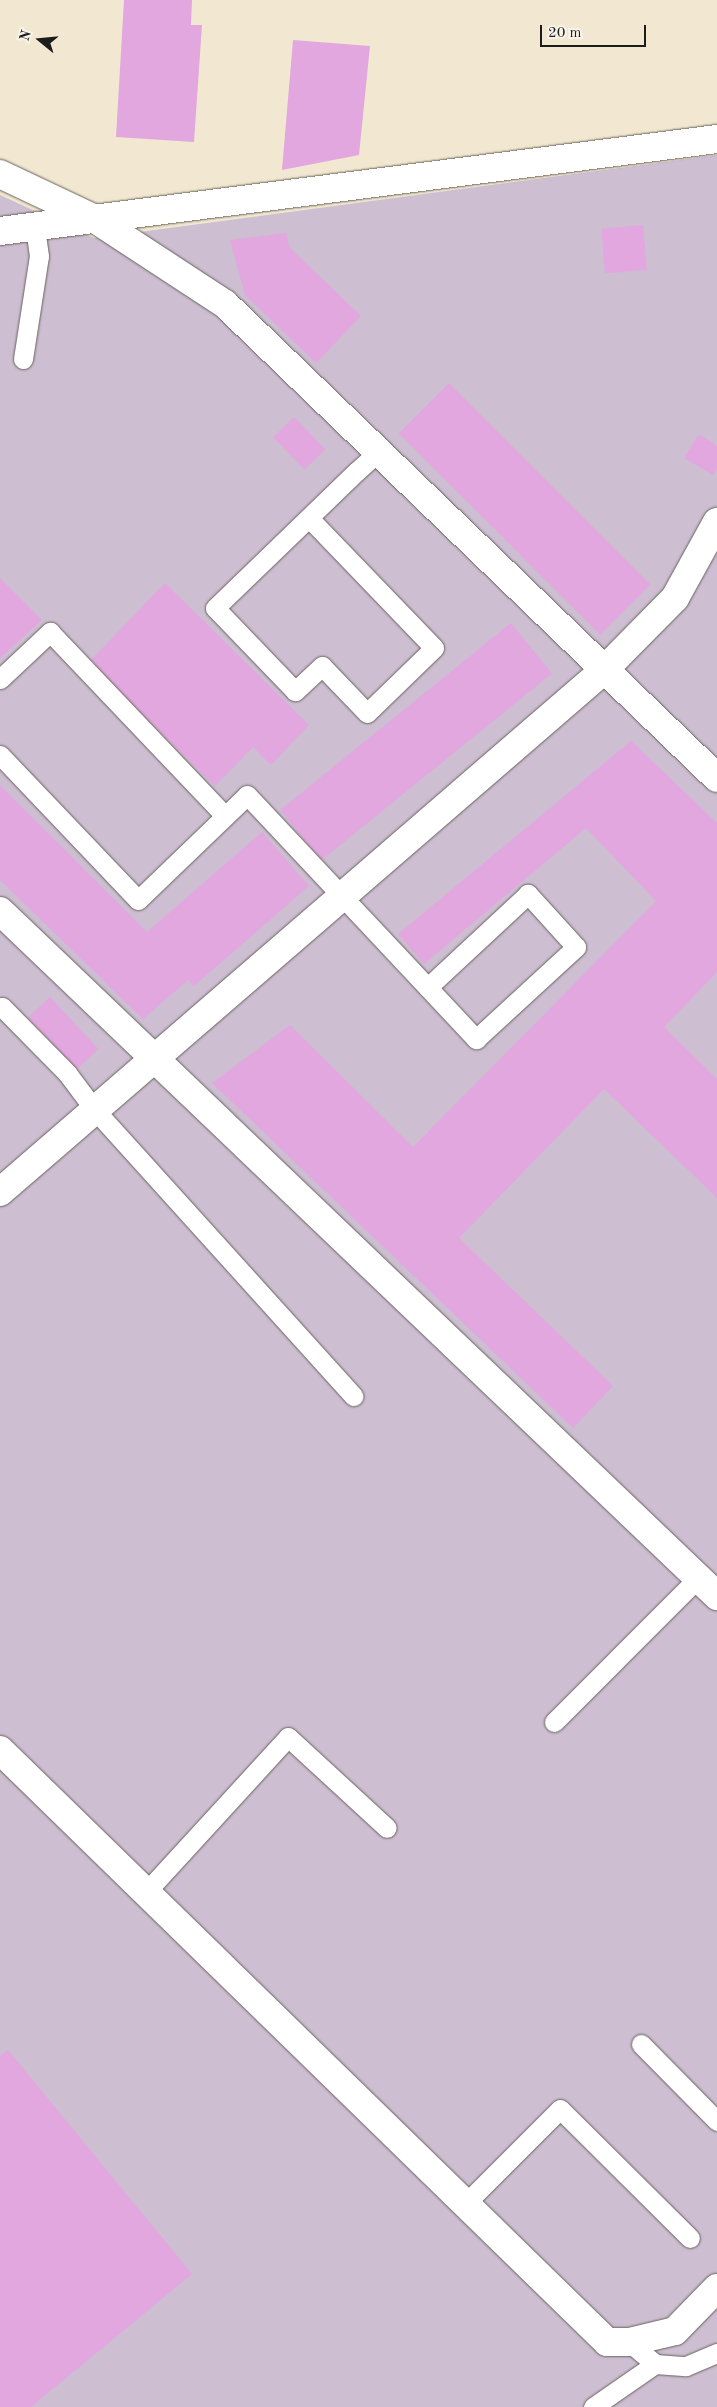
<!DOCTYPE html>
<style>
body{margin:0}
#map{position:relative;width:717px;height:2407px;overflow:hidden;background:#f2e8d1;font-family:"Old Standard TT",serif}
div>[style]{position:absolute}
.industrial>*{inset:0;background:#cdbed2}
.building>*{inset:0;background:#e1a7de;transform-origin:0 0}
.roads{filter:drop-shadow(0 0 1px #67635b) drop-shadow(0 0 1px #67635b)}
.lane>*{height:19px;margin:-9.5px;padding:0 9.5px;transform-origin:9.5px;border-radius:9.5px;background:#fff}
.street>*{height:28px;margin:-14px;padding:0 14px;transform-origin:14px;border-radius:14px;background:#fff}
span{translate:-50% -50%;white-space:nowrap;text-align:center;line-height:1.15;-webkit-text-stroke:4px #f7f3e8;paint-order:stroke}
.north{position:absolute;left:15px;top:15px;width:50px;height:50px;-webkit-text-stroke:4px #f7f3e8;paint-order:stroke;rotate:287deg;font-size:14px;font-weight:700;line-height:20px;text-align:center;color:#1c1c1c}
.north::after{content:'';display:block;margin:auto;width:18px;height:22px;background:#1c1c1c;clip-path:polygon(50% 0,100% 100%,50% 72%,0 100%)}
.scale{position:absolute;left:540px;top:25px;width:106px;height:22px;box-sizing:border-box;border:2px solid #1c1c1c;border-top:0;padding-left:6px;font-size:15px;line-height:18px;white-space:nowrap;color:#1c1c1c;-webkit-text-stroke:4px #f7f3e8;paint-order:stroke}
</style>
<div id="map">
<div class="industrial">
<div style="clip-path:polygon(717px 155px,717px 2407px,0 2407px,0 195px,94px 238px)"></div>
</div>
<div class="building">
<div style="clip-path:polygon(124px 0,192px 0,191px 25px,202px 25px,194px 142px,116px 137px)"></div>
<div style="clip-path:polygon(293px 40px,370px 46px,359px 155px,282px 170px)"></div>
<div style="left:643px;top:225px;width:45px;height:42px;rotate:85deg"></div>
<div style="clip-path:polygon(286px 233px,290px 248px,361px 316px,316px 363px,245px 295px,230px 240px)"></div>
<div style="left:449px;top:383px;width:285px;height:71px;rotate:45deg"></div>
<div style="left:294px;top:417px;width:45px;height:29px;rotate:46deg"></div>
<div style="clip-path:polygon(699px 434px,717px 446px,717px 468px,713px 475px,684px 458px)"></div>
<div style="clip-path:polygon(0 578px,42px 620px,0 658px)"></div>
<div style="clip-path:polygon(165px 583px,309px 725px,271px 765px,253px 747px,215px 786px,89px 662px)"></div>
<div style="left:511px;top:623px;width:65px;height:297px;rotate:51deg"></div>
<div style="clip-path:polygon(631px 741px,717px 823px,717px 972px,664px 1027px,717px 1079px,717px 1198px,604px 1089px,459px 1238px,613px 1386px,573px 1428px,212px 1083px,290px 1025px,413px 1147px,656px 901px,586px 828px,424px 964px,398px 934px)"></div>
<div style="clip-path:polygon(0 785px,147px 932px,262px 832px,309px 886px,194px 986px,188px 980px,143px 1019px,0 880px)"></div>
<div style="left:50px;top:997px;width:71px;height:30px;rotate:47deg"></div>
<div style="clip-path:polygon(8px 2050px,192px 2274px,31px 2407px,0 2407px,0 2056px)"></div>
</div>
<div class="roads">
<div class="lane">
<div style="left:23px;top:359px;width:104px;rotate:-81.2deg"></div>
<div style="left:39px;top:256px;width:29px;rotate:-98deg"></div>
<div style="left:309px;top:518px;width:180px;rotate:46.1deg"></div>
<div style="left:434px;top:648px;width:93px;rotate:135.9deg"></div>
<div style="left:367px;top:713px;width:65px;rotate:-133.8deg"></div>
<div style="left:322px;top:666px;width:37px;rotate:137deg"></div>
<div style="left:295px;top:691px;width:115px;rotate:-133.9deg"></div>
<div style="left:215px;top:608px;width:197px;rotate:-44deg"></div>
<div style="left:357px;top:471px;width:28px;rotate:-42deg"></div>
<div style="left:0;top:679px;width:69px;rotate:-43.2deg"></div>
<div style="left:50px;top:632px;width:254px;rotate:46.4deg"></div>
<div style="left:0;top:755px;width:200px;rotate:46.4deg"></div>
<div style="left:138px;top:900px;width:151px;rotate:-43.9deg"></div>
<div style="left:247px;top:795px;width:335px;rotate:46.8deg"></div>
<div style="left:476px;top:1039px;width:136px;rotate:-42.6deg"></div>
<div style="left:576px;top:947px;width:72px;rotate:-132.2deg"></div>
<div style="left:528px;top:894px;width:137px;rotate:137.1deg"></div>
<div style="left:0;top:1008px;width:2px;rotate:-27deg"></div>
<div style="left:2px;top:1007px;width:93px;rotate:45.4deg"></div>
<div style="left:67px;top:1073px;width:45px;rotate:53.1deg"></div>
<div style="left:94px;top:1109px;width:387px;rotate:47.9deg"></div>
<div style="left:554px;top:1722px;width:204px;rotate:-45deg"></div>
<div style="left:146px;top:1892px;width:210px;rotate:-47.5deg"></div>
<div style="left:288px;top:1737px;width:134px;rotate:42.6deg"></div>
<div style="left:641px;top:2044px;width:108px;rotate:45.4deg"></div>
<div style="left:465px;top:2204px;width:134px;rotate:-45deg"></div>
<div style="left:560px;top:2109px;width:183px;rotate:44.8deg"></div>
<div style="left:629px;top:2342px;width:34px;rotate:40deg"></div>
<div style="left:655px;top:2364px;width:31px;rotate:4deg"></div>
<div style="left:686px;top:2366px;width:34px;rotate:-23deg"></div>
<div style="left:593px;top:2407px;width:75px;rotate:-34.7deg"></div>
</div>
<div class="street">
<div style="left:0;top:174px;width:105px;rotate:25.3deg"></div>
<div style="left:95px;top:219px;width:155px;rotate:33.2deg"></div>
<div style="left:225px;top:304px;width:683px;rotate:43.93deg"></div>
<div style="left:0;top:231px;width:723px;rotate:-7.31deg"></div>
<div style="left:0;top:911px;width:992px;rotate:43.69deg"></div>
<div style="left:0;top:1192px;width:798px;rotate:-40.83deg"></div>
<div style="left:604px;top:670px;width:101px;rotate:-45.4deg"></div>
<div style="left:675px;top:598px;width:87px;rotate:-61.1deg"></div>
<div style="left:0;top:1750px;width:848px;rotate:44.28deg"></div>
<div style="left:607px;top:2342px;width:22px"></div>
<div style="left:629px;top:2342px;width:47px;rotate:-13.4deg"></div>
<div style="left:675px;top:2331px;width:60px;rotate:-45.7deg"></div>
</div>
</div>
<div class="north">N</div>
<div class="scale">20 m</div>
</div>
